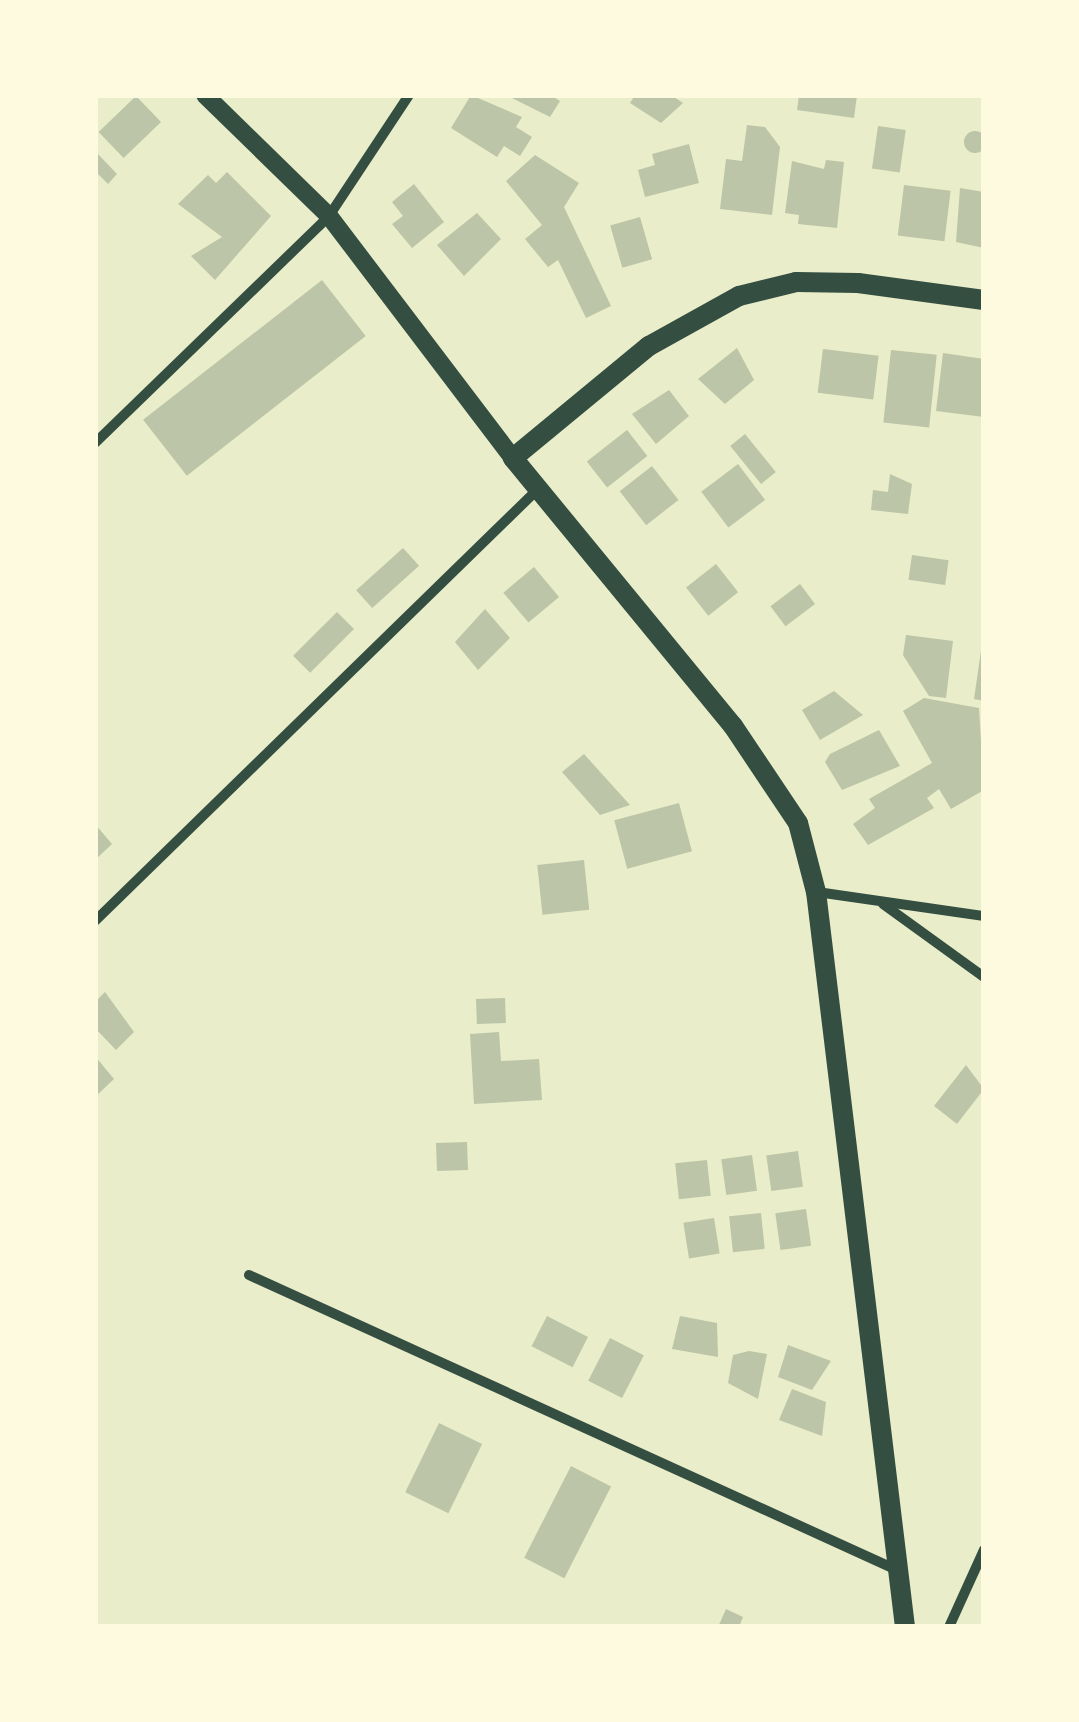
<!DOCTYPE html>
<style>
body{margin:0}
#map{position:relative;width:1079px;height:1722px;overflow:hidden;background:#e9edc9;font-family:Montserrat,sans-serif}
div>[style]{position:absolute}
.building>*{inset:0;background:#bcc5a7;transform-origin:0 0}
.round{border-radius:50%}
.minor>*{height:10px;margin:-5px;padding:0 5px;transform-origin:5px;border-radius:5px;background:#344e41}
.tertiary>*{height:18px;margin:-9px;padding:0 9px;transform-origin:9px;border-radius:9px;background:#344e41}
.secondary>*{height:20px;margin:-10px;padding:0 10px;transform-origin:10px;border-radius:10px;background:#344e41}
span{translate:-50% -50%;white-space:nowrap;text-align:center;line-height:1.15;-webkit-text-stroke:8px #fefae0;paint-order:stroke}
.frame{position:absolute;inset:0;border:98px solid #fefae0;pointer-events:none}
</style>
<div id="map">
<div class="building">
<div style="clip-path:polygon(471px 95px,522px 117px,516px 127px,532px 137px,520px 156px,504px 146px,497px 157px,451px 128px)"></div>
<div style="clip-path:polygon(506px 95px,550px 95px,560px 101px,550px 117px)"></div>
<div style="clip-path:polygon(635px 95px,671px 95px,683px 103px,661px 123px,630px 103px)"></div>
<div style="clip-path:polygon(799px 95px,857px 95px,854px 118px,797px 110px)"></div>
<div style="left:136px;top:96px;width:36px;height:52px;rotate:46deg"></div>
<div style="clip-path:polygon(747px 125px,765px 127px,780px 147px,772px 215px,720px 209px,726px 159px,742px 161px)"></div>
<div style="left:878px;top:126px;width:28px;height:43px;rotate:8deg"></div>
<div class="round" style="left:964px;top:131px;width:22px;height:22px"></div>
<div style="clip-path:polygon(689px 144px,699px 183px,645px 197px,638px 170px,655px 165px,652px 154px)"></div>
<div style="clip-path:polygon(95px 151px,117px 174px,108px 184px,95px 171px)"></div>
<div style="clip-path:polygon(535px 155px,579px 183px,564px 207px,611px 306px,586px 318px,558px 260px,548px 267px,525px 239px,542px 225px,506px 181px)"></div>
<div style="clip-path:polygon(826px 160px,844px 162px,837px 228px,798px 224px,799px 215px,785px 213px,792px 161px,824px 169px)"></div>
<div style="clip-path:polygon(227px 172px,271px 216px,215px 280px,191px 256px,222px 237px,178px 204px,208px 175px,216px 183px)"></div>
<div style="clip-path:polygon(414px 184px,444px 222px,412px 248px,392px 224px,403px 216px,392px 202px)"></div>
<div style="left:904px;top:185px;width:47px;height:51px;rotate:7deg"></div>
<div style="clip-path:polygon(960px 188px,984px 192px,984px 248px,956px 242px)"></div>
<div style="clip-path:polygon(477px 213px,501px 239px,464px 276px,437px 245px)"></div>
<div style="left:640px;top:217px;width:44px;height:31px;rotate:74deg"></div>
<div style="left:322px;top:280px;width:71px;height:227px;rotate:52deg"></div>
<div style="clip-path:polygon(737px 348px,754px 380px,725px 404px,698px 379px)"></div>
<div style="left:823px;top:349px;width:56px;height:44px;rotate:7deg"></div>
<div style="left:891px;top:350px;width:46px;height:73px;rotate:6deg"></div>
<div style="clip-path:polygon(943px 353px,984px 359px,984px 417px,936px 411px)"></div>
<div style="clip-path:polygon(669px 390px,689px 416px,656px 444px,632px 414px)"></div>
<div style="left:627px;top:430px;width:33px;height:51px;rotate:52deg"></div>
<div style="left:745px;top:434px;width:49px;height:19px;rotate:51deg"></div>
<div style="left:738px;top:464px;width:45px;height:46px;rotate:53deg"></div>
<div style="left:652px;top:466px;width:43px;height:41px;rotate:52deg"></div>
<div style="clip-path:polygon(890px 474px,912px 484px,908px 514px,871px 510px,873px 490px,888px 492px)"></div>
<div style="left:403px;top:548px;width:24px;height:63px;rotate:48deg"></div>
<div style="left:912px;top:555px;width:37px;height:25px;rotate:8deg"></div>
<div style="left:716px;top:564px;width:36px;height:38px;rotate:52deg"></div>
<div style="left:534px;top:567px;width:39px;height:40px;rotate:50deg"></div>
<div style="left:800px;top:584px;width:25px;height:37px;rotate:53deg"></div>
<div style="clip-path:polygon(485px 609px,510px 638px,478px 670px,455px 642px)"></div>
<div style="left:337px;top:612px;width:24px;height:62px;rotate:45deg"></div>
<div style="clip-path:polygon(906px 635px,953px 641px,946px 698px,929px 696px,903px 655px)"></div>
<div style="clip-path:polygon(982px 644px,984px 644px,984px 701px,974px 699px)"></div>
<div style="clip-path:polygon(834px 691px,863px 715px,820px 740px,802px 710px)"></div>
<div style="clip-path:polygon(924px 698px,979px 708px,984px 790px,951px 809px,939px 789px,927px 798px,934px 808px,868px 845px,853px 824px,875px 808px,869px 799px,932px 763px,903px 711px)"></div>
<div style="clip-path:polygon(879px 730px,900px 766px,842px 790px,825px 762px,830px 754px)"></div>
<div style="clip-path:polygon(584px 754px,630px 805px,600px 815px,562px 772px)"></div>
<div style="left:679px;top:803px;width:50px;height:67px;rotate:75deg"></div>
<div style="clip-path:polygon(95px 824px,112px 844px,95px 860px)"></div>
<div style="left:584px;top:860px;width:50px;height:47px;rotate:84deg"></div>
<div style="clip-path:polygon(105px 992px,134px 1032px,116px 1050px,95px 1028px,95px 1002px)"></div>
<div style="left:505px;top:998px;width:25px;height:29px;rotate:88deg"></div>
<div style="clip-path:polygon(499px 1032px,501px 1061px,539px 1059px,542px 1100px,474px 1104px,470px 1034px)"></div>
<div style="clip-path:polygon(95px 1056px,114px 1079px,95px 1097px)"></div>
<div style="clip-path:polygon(966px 1065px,984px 1089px,957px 1124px,934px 1106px)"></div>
<div style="left:467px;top:1142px;width:28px;height:31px;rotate:88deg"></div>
<div style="left:798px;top:1151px;width:36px;height:32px;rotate:82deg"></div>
<div style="left:752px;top:1155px;width:36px;height:31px;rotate:82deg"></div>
<div style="left:707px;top:1160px;width:36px;height:32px;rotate:84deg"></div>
<div style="left:806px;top:1209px;width:37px;height:31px;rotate:82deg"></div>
<div style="left:761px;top:1213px;width:36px;height:32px;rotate:84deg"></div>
<div style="left:714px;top:1218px;width:36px;height:31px;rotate:81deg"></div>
<div style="left:547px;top:1316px;width:46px;height:34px;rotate:27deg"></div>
<div style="clip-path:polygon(680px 1316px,717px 1323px,718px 1357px,672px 1349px)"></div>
<div style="left:610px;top:1338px;width:38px;height:48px;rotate:27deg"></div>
<div style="clip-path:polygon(788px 1345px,831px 1361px,812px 1390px,778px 1377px)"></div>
<div style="clip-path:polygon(749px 1351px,767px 1354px,758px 1399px,728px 1383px,733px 1355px)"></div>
<div style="clip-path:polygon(792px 1389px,826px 1402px,822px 1436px,779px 1420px)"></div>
<div style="left:439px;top:1423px;width:48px;height:77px;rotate:26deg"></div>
<div style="left:571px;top:1466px;width:45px;height:103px;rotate:27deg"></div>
<div style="clip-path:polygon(726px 1609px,743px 1617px,739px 1627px,718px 1627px)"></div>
</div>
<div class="minor">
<div style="left:95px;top:443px;width:326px;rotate:-44.1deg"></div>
<div style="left:329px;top:216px;width:145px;rotate:-56.5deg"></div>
<div style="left:817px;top:892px;width:169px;rotate:8.2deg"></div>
<div style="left:883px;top:904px;width:125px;rotate:35.9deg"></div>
<div style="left:95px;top:921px;width:619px;rotate:-44.28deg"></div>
<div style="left:249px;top:1275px;width:714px;rotate:24.48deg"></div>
<div style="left:949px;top:1627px;width:85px;rotate:-65.6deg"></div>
</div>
<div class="tertiary">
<div style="left:205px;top:95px;width:173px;rotate:44.3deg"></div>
<div style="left:329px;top:216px;width:304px;rotate:52.8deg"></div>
</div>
<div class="secondary">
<div style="left:905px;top:1627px;width:740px;rotate:-96.9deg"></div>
<div style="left:816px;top:892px;width:71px;rotate:-104.6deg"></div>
<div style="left:798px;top:823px;width:117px;rotate:-123.8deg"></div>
<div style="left:733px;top:726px;width:347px;rotate:-129.4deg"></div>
<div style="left:513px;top:458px;width:176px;rotate:-39.5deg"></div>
<div style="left:649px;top:346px;width:103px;rotate:-29.1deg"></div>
<div style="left:739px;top:296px;width:59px;rotate:-13.8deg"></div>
<div style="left:796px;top:282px;width:62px;rotate:0.9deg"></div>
<div style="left:858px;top:283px;width:127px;rotate:7.7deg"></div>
</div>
<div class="frame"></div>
</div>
